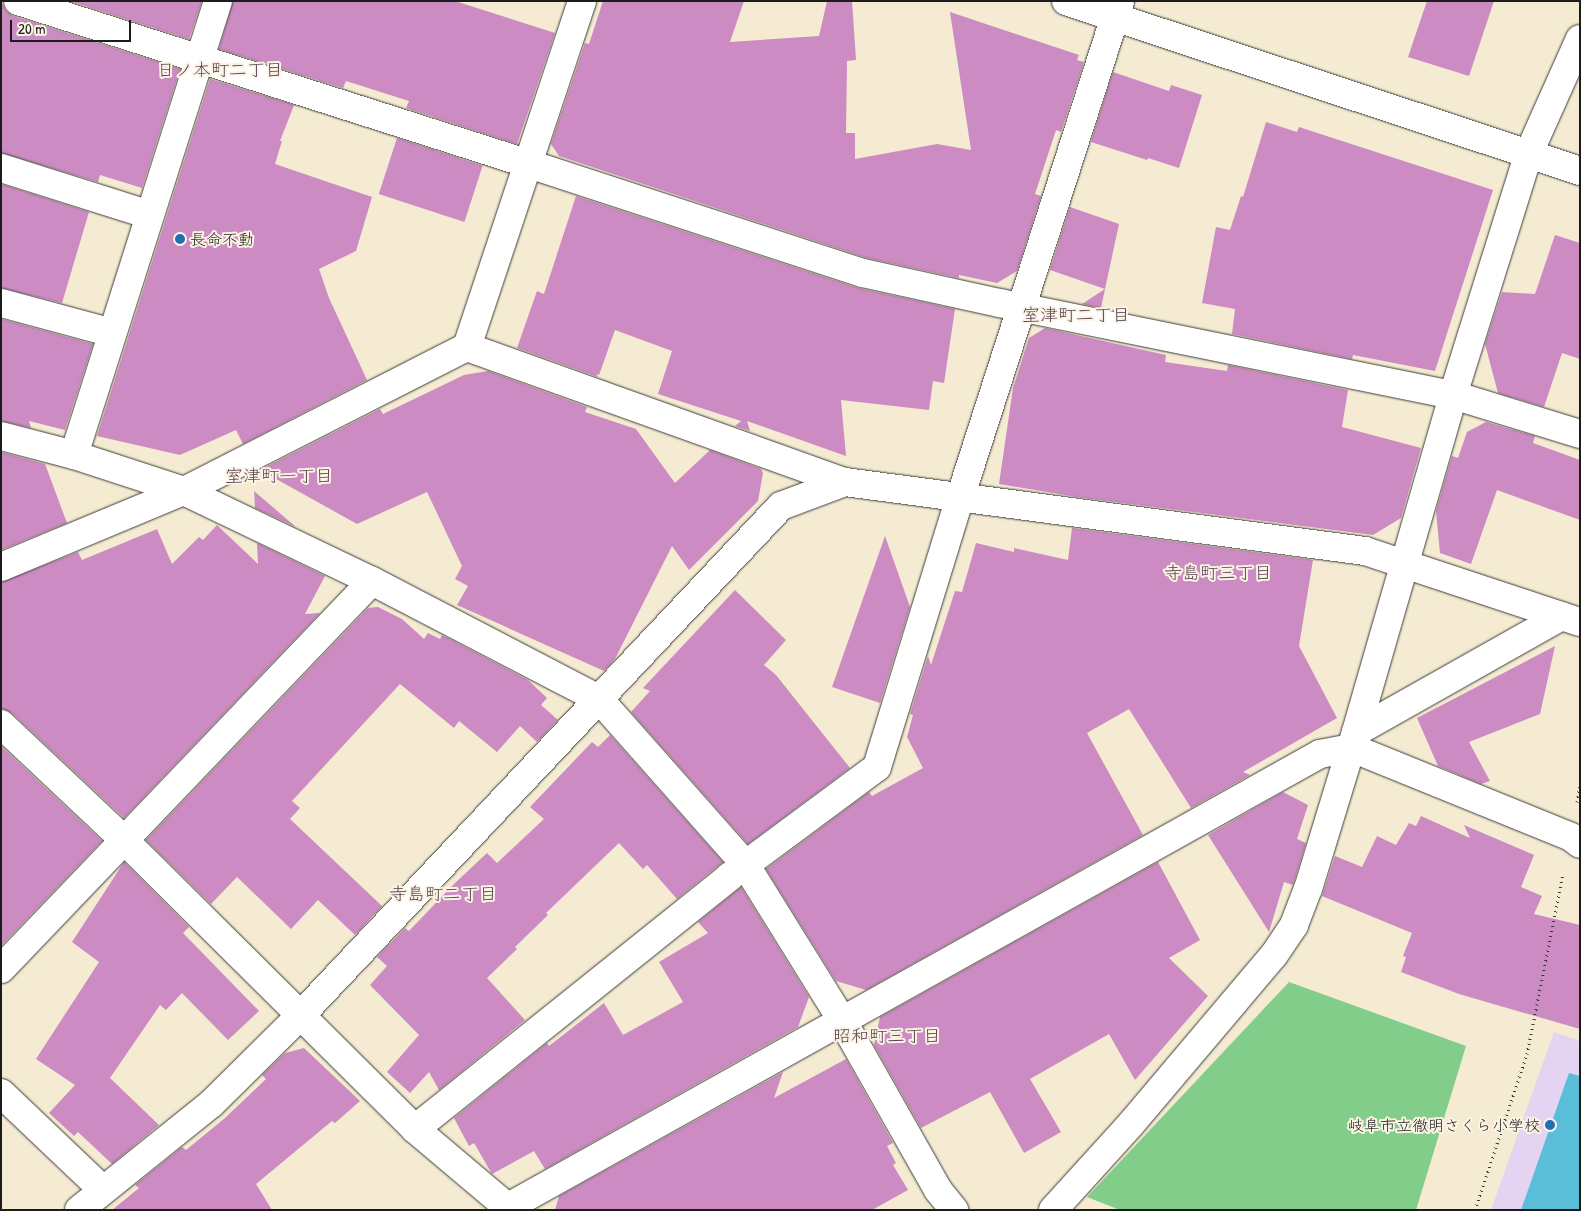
<!DOCTYPE html>
<meta charset="utf-8">
<style>
body{margin:0}
#map{position:relative;width:1581px;height:1211px;overflow:hidden;background:#f4ebd2;font-family:"Patrick Hand","Klee One",sans-serif}
div>[style]{position:absolute}
.built>*{inset:0;background:#e4d3f1}
.green>*{inset:0;background:#83cd8a}
.water>*{inset:0;background:#5abed8}
.building>*{inset:0;background:#cc8bc2;transform-origin:0 0}
.path>*{height:3px;margin-top:-1.5px;transform-origin:0;background:repeating-linear-gradient(90deg,#3c3b37 0 1px,transparent 0 5px)}
.roads{filter:drop-shadow(0 0 1px #3c3b37) drop-shadow(0 0 1px #3c3b37)}
.minor>*{height:28px;margin:-14px;padding:0 14px;transform-origin:14px;border-radius:14px;background:#fff}
.dots>*{width:14px;height:14px;translate:-50% -50%;box-sizing:border-box;border:2px solid #fcf5e5;border-radius:50%}
span{translate:-50% -50%;white-space:nowrap;text-align:center;line-height:1.15;-webkit-text-stroke:4px #fcf5e5;paint-order:stroke}
.poi-label{font-size:16px;color:#1c1c1c}
.left{translate:0 -50%;text-align:left}
.right{translate:-100% -50%;text-align:right}
.neighbourhood-label{font-size:18px;color:#5a4356}
.frame{position:absolute;inset:0;border:2px solid #1c1c1c;pointer-events:none}
.scale{position:absolute;left:10px;top:20px;width:121px;height:22px;box-sizing:border-box;border:2px solid #1c1c1c;border-top:0;padding-left:6px;font-size:15px;line-height:18px;white-space:nowrap;color:#1c1c1c;-webkit-text-stroke:4px #fcf5e5;paint-order:stroke}
</style>
<div id="map">
<div class="built">
<div style="clip-path:polygon(1554px 1032px,1580px 1041px,1580px 1210px,1491px 1210px)"></div>
</div>
<div class="green">
<div style="clip-path:polygon(1289px 982px,1466px 1046px,1416px 1210px,1120px 1210px,1087px 1197px)"></div>
</div>
<div class="water">
<div style="clip-path:polygon(1569px 1073px,1580px 1076px,1580px 1210px,1521px 1210px)"></div>
</div>
<div class="building">
<div style="clip-path:polygon(1px 1px,6px 11px,13px 16px,180px 69px,142px 188px,100px 175px,98px 182px,1px 153px)"></div>
<div style="clip-path:polygon(70px 1px,202px 1px,189px 39px)"></div>
<div style="clip-path:polygon(233px 1px,455px 1px,555px 33px,517px 144px,406px 108px,409px 101px,346px 81px,343px 88px,219px 49px)"></div>
<div style="clip-path:polygon(603px 1px,744px 1px,730px 42px,819px 36px,827px 1px,852px 1px,856px 60px,847px 61px,846px 133px,855px 133px,855px 159px,937px 144px,971px 150px,950px 12px,1079px 55px,1077px 60px,1084px 62px,1061px 132px,1056px 130px,1035px 194px,1041px 196px,1017px 271px,997px 283px,959px 275px,959px 278px,867px 258px,559px 156px,551px 144px,585px 43px,589px 44px)"></div>
<div style="clip-path:polygon(1427px 1px,1494px 1px,1469px 76px,1408px 57px)"></div>
<div style="clip-path:polygon(1113px 72px,1169px 91px,1171px 85px,1202px 95px,1179px 168px,1148px 158px,1147px 160px,1091px 142px)"></div>
<div style="clip-path:polygon(210px 79px,294px 105px,280px 141px,282px 141px,275px 164px,372px 197px,356px 251px,319px 269px,329px 298px,367px 380px,243px 444px,236px 430px,180px 455px,97px 436px)"></div>
<div style="clip-path:polygon(1266px 122px,1297px 132px,1299px 127px,1493px 190px,1435px 371px,1353px 355px,1352px 359px,1232px 334px,1235px 309px,1202px 303px,1216px 227px,1230px 230px,1241px 196px,1243px 197px)"></div>
<div style="left:397px;top:138px;width:90px;height:59px;rotate:18deg"></div>
<div style="clip-path:polygon(1px 184px,89px 212px,62px 303px,1px 288px)"></div>
<div style="clip-path:polygon(576px 196px,858px 288px,955px 309px,944px 383px,933px 381px,929px 410px,841px 400px,846px 456px,747px 421px,750px 431px,735px 426px,741px 421px,658px 394px,672px 351px,615px 330px,599px 375px,596px 374px,598px 377px,517px 348px,537px 291px,544px 294px)"></div>
<div style="clip-path:polygon(1070px 207px,1119px 224px,1105px 289px,1050px 270px)"></div>
<div style="clip-path:polygon(1555px 235px,1580px 243px,1580px 359px,1562px 353px,1544px 407px,1498px 393px,1485px 344px,1502px 292px,1535px 294px)"></div>
<div style="clip-path:polygon(1105px 289px,1101px 308px,1082px 304px)"></div>
<div style="clip-path:polygon(1px 319px,93px 344px,65px 430px,29px 421px,31px 428px,1px 421px)"></div>
<div style="clip-path:polygon(1045px 328px,1166px 355px,1165px 362px,1227px 371px,1228px 365px,1348px 390px,1342px 427px,1421px 448px,1401px 518px,1373px 535px,1077px 497px,999px 484px,1013px 388px,1029px 338px)"></div>
<div style="clip-path:polygon(488px 371px,587px 407px,585px 412px,636px 429px,675px 483px,710px 450px,761px 469px,763px 473px,758px 501px,689px 570px,672px 546px,615px 659px,604px 671px,457px 605px,468px 586px,455px 579px,462px 566px,427px 492px,357px 524px,260px 470px,380px 409px,383px 414px,464px 375px)"></div>
<div style="clip-path:polygon(1486px 422px,1535px 436px,1533px 443px,1580px 460px,1580px 520px,1497px 490px,1471px 564px,1440px 553px,1436px 511px,1452px 456px,1458px 458px,1467px 432px)"></div>
<div style="clip-path:polygon(1px 452px,45px 464px,67px 523px,1px 550px)"></div>
<div style="clip-path:polygon(254px 491px,296px 527px,255px 508px)"></div>
<div style="clip-path:polygon(217px 525px,258px 564px,257px 543px,325px 576px,305px 614px,320px 613px,124px 818px,12px 713px,1px 709px,1px 582px,78px 552px,82px 560px,157px 529px,172px 564px,199px 537px,203px 540px)"></div>
<div style="clip-path:polygon(1072px 528px,1313px 560px,1299px 646px,1337px 718px,1243px 772px,1250px 775px,1191px 808px,1129px 709px,1087px 733px,1143px 835px,866px 990px,836px 981px,766px 869px,869px 792px,872px 796px,923px 768px,907px 737px,913px 715px,910px 714px,928px 656px,931px 665px,955px 591px,962px 592px,976px 543px,1014px 552px,1014px 548px,1068px 560px)"></div>
<div style="clip-path:polygon(885px 536px,910px 607px,880px 703px,832px 687px)"></div>
<div style="clip-path:polygon(735px 590px,786px 640px,764px 665px,776px 675px,850px 768px,748px 844px,631px 712px,650px 691px,643px 688px)"></div>
<div style="clip-path:polygon(378px 607px,402px 619px,424px 639px,428px 633px,440px 639px,442px 635px,528px 680px,547px 698px,541px 705px,558px 720px,537px 742px,520px 726px,497px 752px,459px 721px,454px 728px,400px 684px,292px 801px,300px 808px,290px 819px,382px 906px,355px 935px,318px 900px,291px 929px,237px 877px,211px 904px,146px 840px,368px 608px)"></div>
<div style="clip-path:polygon(1555px 646px,1540px 714px,1469px 742px,1490px 781px,1481px 784px,1438px 766px,1417px 718px)"></div>
<div style="clip-path:polygon(610px 735px,723px 862px,677px 899px,647px 865px,643px 869px,619px 843px,546px 913px,548px 915px,515px 947px,517px 949px,487px 978px,525px 1020px,439px 1090px,429px 1072px,410px 1093px,387px 1072px,419px 1035px,370px 985px,387px 966px,377px 957px,405px 928px,409px 931px,454px 884px,487px 853px,497px 863px,544px 819px,530px 807px,592px 742px,598px 747px)"></div>
<div style="clip-path:polygon(1px 746px,102px 841px,1px 946px)"></div>
<div style="clip-path:polygon(1283px 792px,1308px 805px,1297px 839px,1306px 843px,1293px 885px,1284px 882px,1269px 932px,1208px 835px)"></div>
<div style="clip-path:polygon(1421px 816px,1470px 838px,1464px 825px,1534px 855px,1521px 887px,1542px 896px,1534px 914px,1580px 925px,1580px 1029px,1459px 994px,1401px 972px,1406px 957px,1403px 956px,1412px 933px,1322px 896px,1335px 856px,1362px 867px,1377px 836px,1396px 845px,1409px 823px,1416px 826px)"></div>
<div style="clip-path:polygon(124px 862px,189px 927px,183px 933px,259px 1011px,228px 1040px,182px 993px,166px 1010px,160px 1005px,110px 1078px,159px 1125px,112px 1164px,78px 1132px,74px 1136px,49px 1113px,75px 1085px,36px 1059px,99px 962px,72px 942px)"></div>
<div style="clip-path:polygon(1158px 862px,1200px 940px,1169px 958px,1208px 996px,1135px 1080px,1109px 1034px,1030px 1079px,1061px 1132px,1024px 1153px,990px 1092px,921px 1128px,874px 1045px,880px 1017px)"></div>
<div style="clip-path:polygon(741px 887px,809px 997px,798px 1027px,545px 1169px,534px 1151px,492px 1174px,474px 1143px,469px 1146px,454px 1118px,547px 1043px,549px 1046px,604px 1003px,623px 1035px,683px 1002px,659px 962px,708px 933px,698px 922px)"></div>
<div style="clip-path:polygon(304px 1048px,360px 1101px,335px 1123px,332px 1121px,256px 1184px,272px 1210px,112px 1210px,139px 1188px,135px 1185px,182px 1147px,186px 1150px,225px 1118px,266px 1079px,262px 1075px,285px 1053px)"></div>
<div style="clip-path:polygon(846px 1059px,893px 1143px,887px 1146px,896px 1163px,893px 1165px,908px 1190px,872px 1210px,555px 1210px,559px 1196px,783px 1072px,774px 1098px)"></div>
</div>
<div class="path">
<div style="left:1577px;top:802px;width:17px;rotate:-80deg"></div>
<div style="left:1475px;top:1210px;width:164px;rotate:-71.6deg"></div>
<div style="left:1527px;top:1054px;width:184px;rotate:-78.7deg"></div>
</div>
<div class="roads">
<div class="minor">
<div style="left:18px;top:1px;width:536px;rotate:17.69deg"></div>
<div style="left:529px;top:164px;width:351px;rotate:18.1deg"></div>
<div style="left:863px;top:273px;width:140px;rotate:12.4deg"></div>
<div style="left:1000px;top:303px;width:462px;rotate:11.5deg"></div>
<div style="left:1453px;top:395px;width:133px;rotate:17.1deg"></div>
<div style="left:1066px;top:1px;width:541px;rotate:18.3deg"></div>
<div style="left:1px;top:168px;width:156px;rotate:17.5deg"></div>
<div style="left:1px;top:303px;width:115px;rotate:15.1deg"></div>
<div style="left:467px;top:347px;width:401px;rotate:19.7deg"></div>
<div style="left:845px;top:482px;width:525px;rotate:7.56deg"></div>
<div style="left:1365px;top:551px;width:226px;rotate:18.3deg"></div>
<div style="left:1px;top:436px;width:75px;rotate:14.6deg"></div>
<div style="left:74px;top:455px;width:116px;rotate:18.1deg"></div>
<div style="left:184px;top:491px;width:208px;rotate:25.6deg"></div>
<div style="left:372px;top:581px;width:256px;rotate:27.5deg"></div>
<div style="left:599px;top:699px;width:220px;rotate:48.5deg"></div>
<div style="left:745px;top:864px;width:186px;rotate:58.2deg"></div>
<div style="left:843px;top:1022px;width:193px;rotate:60.5deg"></div>
<div style="left:938px;top:1190px;width:26px;rotate:51deg"></div>
<div style="left:74px;top:455px;width:476px;rotate:-72.4deg"></div>
<div style="left:1px;top:567px;width:198px;rotate:-22.6deg"></div>
<div style="left:184px;top:491px;width:318px;rotate:-27deg"></div>
<div style="left:467px;top:347px;width:365px;rotate:-71.6deg"></div>
<div style="left:1px;top:724px;width:169px;rotate:43.3deg"></div>
<div style="left:124px;top:840px;width:410px;rotate:44.8deg"></div>
<div style="left:415px;top:1129px;width:126px;rotate:40.2deg"></div>
<div style="left:1356px;top:732px;width:236px;rotate:-29.4deg"></div>
<div style="left:1px;top:969px;width:537px;rotate:-46.28deg"></div>
<div style="left:1px;top:1093px;width:141px;rotate:43.6deg"></div>
<div style="left:415px;top:1129px;width:403px;rotate:-38.7deg"></div>
<div style="left:729px;top:877px;width:184px;rotate:-36.6deg"></div>
<div style="left:877px;top:767px;width:282px;rotate:-72.9deg"></div>
<div style="left:960px;top:498px;width:522px;rotate:-72.15deg"></div>
<div style="left:79px;top:1210px;width:169px;rotate:-38.8deg"></div>
<div style="left:211px;top:1104px;width:125px;rotate:-44.7deg"></div>
<div style="left:300px;top:1016px;width:701px;rotate:-46.68deg"></div>
<div style="left:781px;top:506px;width:68px;rotate:-20.6deg"></div>
<div style="left:503px;top:1210px;width:936px;rotate:-29.17deg"></div>
<div style="left:1320px;top:754px;width:33px;rotate:-11deg"></div>
<div style="left:1352px;top:748px;width:236px;rotate:22.1deg"></div>
<div style="left:1571px;top:837px;width:11px;rotate:38deg"></div>
<div style="left:1053px;top:1210px;width:116px;rotate:-47.8deg"></div>
<div style="left:1131px;top:1124px;width:221px;rotate:-49.8deg"></div>
<div style="left:1274px;top:955px;width:36px;rotate:-56deg"></div>
<div style="left:1294px;top:925px;width:39px;rotate:-69deg"></div>
<div style="left:1308px;top:889px;width:164px;rotate:-73deg"></div>
<div style="left:1356px;top:732px;width:351px;rotate:-73.9deg"></div>
<div style="left:1453px;top:395px;width:251px;rotate:-72.6deg"></div>
<div style="left:1528px;top:155px;width:127px;rotate:-65.9deg"></div>
</div>
</div>
<div class="dots">
<div style="left:180px;top:239px;background:#1f6fb2"></div>
<div style="left:1550px;top:1125px;background:#1f6fb2"></div>
</div>
<div class="poi-label">
<span class="left" style="left:190px;top:239px">長命不動</span>
<span class="right" style="left:1540px;top:1125px">岐阜市立徹明さくら小学校</span>
</div>
<div class="neighbourhood-label">
<span style="left:220px;top:70px">日ノ本町二丁目</span>
<span style="left:1076px;top:315px">室津町二丁目</span>
<span style="left:279px;top:476px">室津町一丁目</span>
<span style="left:1218px;top:573px">寺島町三丁目</span>
<span style="left:443px;top:894px">寺島町二丁目</span>
<span style="left:887px;top:1036px">昭和町三丁目</span>
</div>
<div class="frame"></div>
<div class="scale">20 m</div>
</div>
